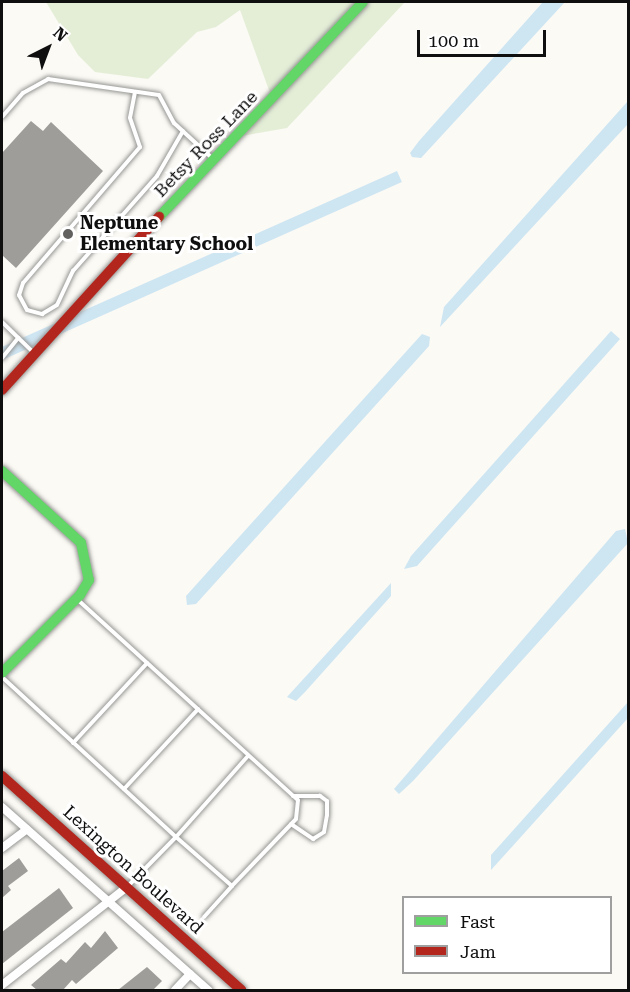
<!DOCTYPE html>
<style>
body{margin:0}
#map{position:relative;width:630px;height:992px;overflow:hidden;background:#fbfaf5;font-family:"Roboto Serif",serif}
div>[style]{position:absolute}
.green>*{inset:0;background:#e4eed7}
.water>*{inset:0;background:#cee5f2;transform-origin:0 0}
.building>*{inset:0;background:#9f9d9a}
.roads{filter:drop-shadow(0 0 2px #959593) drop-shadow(0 0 2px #959593)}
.lane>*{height:4px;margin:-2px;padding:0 2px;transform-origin:2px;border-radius:2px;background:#fefefe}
.street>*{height:8px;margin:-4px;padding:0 4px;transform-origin:4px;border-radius:4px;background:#fefefe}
.fast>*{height:10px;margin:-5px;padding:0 5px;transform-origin:5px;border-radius:5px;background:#63d668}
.jam>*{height:10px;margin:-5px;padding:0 5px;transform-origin:5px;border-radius:5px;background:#b3261e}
.dots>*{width:16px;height:16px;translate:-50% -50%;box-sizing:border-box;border:3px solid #fff;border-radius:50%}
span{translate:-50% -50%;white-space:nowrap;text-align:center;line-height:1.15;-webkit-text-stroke:6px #fff;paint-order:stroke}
.street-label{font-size:18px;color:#0f0f0f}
.poi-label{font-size:18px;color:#0f0f0f;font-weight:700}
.left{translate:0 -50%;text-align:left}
.frame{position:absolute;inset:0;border:3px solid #0f0f0f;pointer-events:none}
.legend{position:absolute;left:402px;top:896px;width:210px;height:78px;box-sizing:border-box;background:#fff;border:2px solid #9f9f9f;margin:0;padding:8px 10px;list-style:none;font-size:18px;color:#0f0f0f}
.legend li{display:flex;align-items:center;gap:12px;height:30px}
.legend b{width:30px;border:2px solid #9f9f9f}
.north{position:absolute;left:18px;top:18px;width:60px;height:60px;-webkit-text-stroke:4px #fff;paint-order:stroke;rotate:42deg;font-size:16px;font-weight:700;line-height:24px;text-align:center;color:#0f0f0f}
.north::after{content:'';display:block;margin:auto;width:21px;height:27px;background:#0f0f0f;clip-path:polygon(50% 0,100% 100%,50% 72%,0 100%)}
.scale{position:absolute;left:417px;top:30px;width:129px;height:27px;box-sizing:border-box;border:3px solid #0f0f0f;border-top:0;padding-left:8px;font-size:18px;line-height:21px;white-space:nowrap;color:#0f0f0f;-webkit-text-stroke:4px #fff;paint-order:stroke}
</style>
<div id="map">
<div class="green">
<div style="clip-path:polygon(46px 2px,405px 2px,287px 128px,230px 138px,270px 93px,240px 10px,216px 27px,197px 32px,148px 79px,95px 72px,78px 55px)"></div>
</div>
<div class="water">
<div style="clip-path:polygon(543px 2px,565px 2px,421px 158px,412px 157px,410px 153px,419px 141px)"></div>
<div style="clip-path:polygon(628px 101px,628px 124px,440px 327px,444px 307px)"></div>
<div style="left:397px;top:171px;width:12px;height:458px;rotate:66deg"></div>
<div style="clip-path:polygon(611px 331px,620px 339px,417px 566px,404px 569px,411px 556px)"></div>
<div style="clip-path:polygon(422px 334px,430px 337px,429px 346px,196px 604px,187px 605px,186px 596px)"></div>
<div style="clip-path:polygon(625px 529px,628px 543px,413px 781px,399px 794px,394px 789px,616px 531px)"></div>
<div style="clip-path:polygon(391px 583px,391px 596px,305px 692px,296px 701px,287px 697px)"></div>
<div style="clip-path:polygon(628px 702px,628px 718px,491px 870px,491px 855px)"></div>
</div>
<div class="building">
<div style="clip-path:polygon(31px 121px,43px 131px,51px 122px,103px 171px,16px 268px,2px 255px,2px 153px)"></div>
<div style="clip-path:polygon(19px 858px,28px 871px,8px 886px,11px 890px,2px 898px,2px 871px)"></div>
<div style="clip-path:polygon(59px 888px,73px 908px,2px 964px,2px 932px)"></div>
<div style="clip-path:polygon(105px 931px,118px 948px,76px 984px,72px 980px,63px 990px,37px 990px,31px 985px,61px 959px,66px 963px,85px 942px,91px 948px)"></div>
<div style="clip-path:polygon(147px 967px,162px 981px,153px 990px,118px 990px)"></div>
</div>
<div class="roads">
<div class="lane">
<div style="left:135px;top:92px;width:26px;rotate:101deg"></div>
<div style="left:130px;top:118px;width:31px;rotate:71deg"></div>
<div style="left:140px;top:147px;width:179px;rotate:130.7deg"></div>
<div style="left:23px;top:283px;width:13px;rotate:108deg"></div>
<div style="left:19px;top:295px;width:17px;rotate:62deg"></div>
<div style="left:27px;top:310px;width:16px;rotate:15deg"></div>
<div style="left:42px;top:314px;width:17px;rotate:-31deg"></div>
<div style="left:57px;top:305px;width:38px;rotate:-65deg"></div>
<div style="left:73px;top:271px;width:127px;rotate:-48.5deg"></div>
<div style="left:157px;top:176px;width:52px;rotate:-60deg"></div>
<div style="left:2px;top:117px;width:32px;rotate:-49deg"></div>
<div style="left:23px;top:93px;width:29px;rotate:-29deg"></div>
<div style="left:48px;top:79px;width:112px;rotate:8.2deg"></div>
<div style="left:159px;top:95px;width:32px;rotate:62deg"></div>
<div style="left:174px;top:123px;width:52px;rotate:42.6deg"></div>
<div style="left:2px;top:322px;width:45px;rotate:44.1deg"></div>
<div style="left:2px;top:358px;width:26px;rotate:-51deg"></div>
<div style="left:78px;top:600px;width:297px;rotate:42.3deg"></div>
<div style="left:298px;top:800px;width:19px;rotate:96deg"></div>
<div style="left:296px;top:819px;width:93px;rotate:133.7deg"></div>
<div style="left:232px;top:886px;width:74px;rotate:-138.8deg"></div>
<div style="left:176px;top:837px;width:70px;rotate:134.4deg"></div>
<div style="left:2px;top:677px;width:236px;rotate:42.6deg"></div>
<div style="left:176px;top:837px;width:108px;rotate:-48.4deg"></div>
<div style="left:73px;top:743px;width:109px;rotate:-47.2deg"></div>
<div style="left:124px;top:789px;width:109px;rotate:-47.2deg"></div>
<div style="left:291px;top:824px;width:27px;rotate:34deg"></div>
<div style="left:313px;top:839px;width:13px;rotate:-32deg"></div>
<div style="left:324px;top:832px;width:17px;rotate:-80deg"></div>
<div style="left:327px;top:815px;width:14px;rotate:-90deg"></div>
<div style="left:327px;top:801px;width:9px;rotate:-144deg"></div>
<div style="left:320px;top:796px;width:27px;rotate:180deg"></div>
<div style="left:204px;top:917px;width:42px;rotate:-47.9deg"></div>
</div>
<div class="street">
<div style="left:2px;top:807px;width:276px;rotate:41.6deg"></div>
<div style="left:2px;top:848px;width:31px;rotate:-37deg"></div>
<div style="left:2px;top:985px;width:159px;rotate:-38.1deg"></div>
<div style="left:175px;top:990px;width:22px;rotate:-47deg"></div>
</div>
<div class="fast">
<div style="left:159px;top:217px;width:296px;rotate:-46.5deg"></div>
<div style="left:2px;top:471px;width:107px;rotate:42.3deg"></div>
<div style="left:81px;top:543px;width:38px;rotate:78deg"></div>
<div style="left:89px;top:580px;width:17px;rotate:121deg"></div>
<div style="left:80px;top:595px;width:110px;rotate:135deg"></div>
</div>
<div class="jam">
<div style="left:2px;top:390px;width:234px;rotate:-47.8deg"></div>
<div style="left:2px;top:776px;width:321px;rotate:41.8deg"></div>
</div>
</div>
<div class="dots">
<div style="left:68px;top:234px;background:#626160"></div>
</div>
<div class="street-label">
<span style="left:206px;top:144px;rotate:-46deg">Betsy Ross Lane</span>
<span style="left:133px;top:870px;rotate:42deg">Lexington Boulevard</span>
</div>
<div class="poi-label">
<span class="left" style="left:80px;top:234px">Neptune<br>Elementary School</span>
</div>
<div class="frame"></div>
<ul class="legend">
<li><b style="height:8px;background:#63d668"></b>Fast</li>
<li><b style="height:8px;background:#b3261e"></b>Jam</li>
</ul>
<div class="north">N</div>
<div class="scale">100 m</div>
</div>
